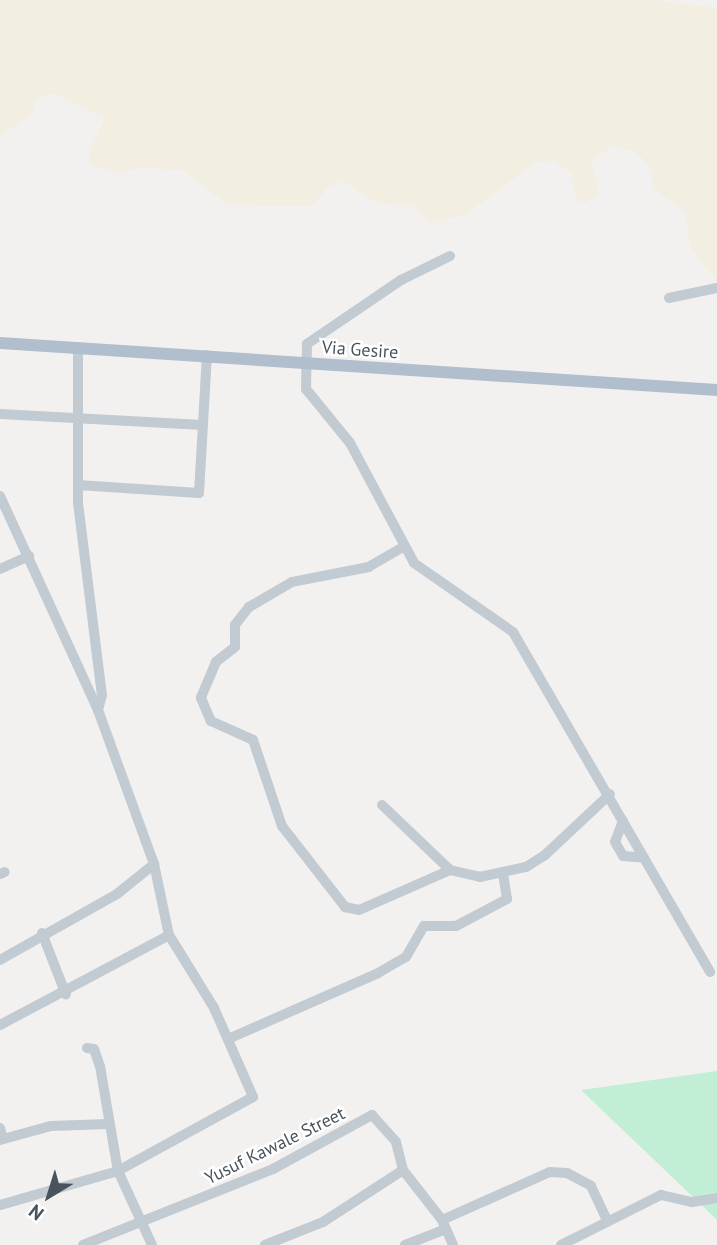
<!DOCTYPE html>
<style>
body{margin:0}
#map{position:relative;width:717px;height:1245px;overflow:hidden;background:#f3f1f0;font-family:"PT Sans",sans-serif}
div>[style]{position:absolute}
.green>*{inset:0;background:#c1eed4}
.sand>*{inset:0;background:#f3eee2}
.minor>*{height:10px;margin:-5px;padding:0 5px;transform-origin:5px;border-radius:5px;background:#c2cad2}
.major>*{height:12px;margin:-6px;padding:0 6px;transform-origin:6px;border-radius:6px;background:#b1bece}
span{translate:-50% -50%;white-space:nowrap;text-align:center;line-height:1.15;-webkit-text-stroke:5px #fff;paint-order:stroke}
.street-label{font-size:18px;color:#49535d}
.north{position:absolute;left:14px;top:1161px;width:70px;height:70px;-webkit-text-stroke:5px #fff;paint-order:stroke;rotate:218deg;font-size:19px;font-weight:700;line-height:28px;text-align:center;color:#49535d}
.north::after{content:'';display:block;margin:auto;width:24px;height:32px;background:#49535d;clip-path:polygon(50% 0,100% 100%,50% 72%,0 100%)}
</style>
<div id="map">
<div class="green">
<div style="clip-path:polygon(717px 1071px,717px 1220px,581px 1090px)"></div>
</div>
<div class="sand">
<div style="clip-path:polygon(0 0,654px 0,717px 8px,717px 282px,690px 246px,685px 211px,653px 189px,651px 168px,637px 153px,613px 146px,591px 160px,600px 194px,586px 203px,577px 201px,570px 172px,554px 161px,536px 162px,465px 215px,430px 224px,413px 206px,376px 203px,343px 181px,326px 189px,313px 206px,228px 205px,182px 170px,140px 168px,119px 174px,92px 165px,88px 155px,105px 118px,52px 93px,37px 98px,32px 115px,0 136px)"></div>
</div>
<div class="minor">
<div style="left:450px;top:256px;width:55px;rotate:153.9deg"></div>
<div style="left:401px;top:280px;width:114px;rotate:145.8deg"></div>
<div style="left:307px;top:344px;width:45px;rotate:91.3deg"></div>
<div style="left:306px;top:389px;width:70px;rotate:50.8deg"></div>
<div style="left:350px;top:443px;width:136px;rotate:61.9deg"></div>
<div style="left:414px;top:563px;width:121px;rotate:34.9deg"></div>
<div style="left:513px;top:632px;width:393px;rotate:59.9deg"></div>
<div style="left:669px;top:298px;width:49px;rotate:-11.8deg"></div>
<div style="left:78px;top:347px;width:156px;rotate:90deg"></div>
<div style="left:78px;top:503px;width:193px;rotate:82.9deg"></div>
<div style="left:102px;top:695px;width:16px;rotate:105deg"></div>
<div style="left:0;top:414px;width:203px;rotate:3.1deg"></div>
<div style="left:78px;top:485px;width:121px;rotate:3.8deg"></div>
<div style="left:199px;top:493px;width:138px;rotate:-86.7deg"></div>
<div style="left:0;top:496px;width:235px;rotate:65.4deg"></div>
<div style="left:98px;top:710px;width:164px;rotate:70deg"></div>
<div style="left:154px;top:864px;width:73px;rotate:78.1deg"></div>
<div style="left:169px;top:935px;width:86px;rotate:58.3deg"></div>
<div style="left:214px;top:1008px;width:97px;rotate:66.3deg"></div>
<div style="left:253px;top:1097px;width:154px;rotate:151.3deg"></div>
<div style="left:118px;top:1171px;width:123px;rotate:163.9deg"></div>
<div style="left:403px;top:547px;width:39px;rotate:150deg"></div>
<div style="left:369px;top:567px;width:78px;rotate:169deg"></div>
<div style="left:292px;top:582px;width:50px;rotate:149.8deg"></div>
<div style="left:249px;top:607px;width:23px;rotate:128deg"></div>
<div style="left:235px;top:625px;width:22px;rotate:90deg"></div>
<div style="left:235px;top:647px;width:24px;rotate:142deg"></div>
<div style="left:216px;top:662px;width:39px;rotate:113deg"></div>
<div style="left:201px;top:698px;width:25px;rotate:67deg"></div>
<div style="left:211px;top:721px;width:46px;rotate:24.3deg"></div>
<div style="left:253px;top:740px;width:91px;rotate:71.4deg"></div>
<div style="left:282px;top:826px;width:103px;rotate:52.1deg"></div>
<div style="left:345px;top:907px;width:14px;rotate:12deg"></div>
<div style="left:359px;top:910px;width:99px;rotate:-23.7deg"></div>
<div style="left:0;top:569px;width:32px;rotate:-24deg"></div>
<div style="left:382px;top:805px;width:94px;rotate:43.7deg"></div>
<div style="left:450px;top:870px;width:31px;rotate:13deg"></div>
<div style="left:480px;top:877px;width:47px;rotate:-12.3deg"></div>
<div style="left:526px;top:867px;width:22px;rotate:-32deg"></div>
<div style="left:545px;top:855px;width:89px;rotate:-43.2deg"></div>
<div style="left:623px;top:821px;width:22px;rotate:111deg"></div>
<div style="left:615px;top:842px;width:16px;rotate:60deg"></div>
<div style="left:623px;top:856px;width:21px;rotate:5deg"></div>
<div style="left:0;top:874px;width:5px;rotate:-22deg"></div>
<div style="left:42px;top:933px;width:66px;rotate:68.8deg"></div>
<div style="left:0;top:960px;width:134px;rotate:-29.4deg"></div>
<div style="left:117px;top:894px;width:48px;rotate:-39deg"></div>
<div style="left:0;top:1025px;width:191px;rotate:-28deg"></div>
<div style="left:228px;top:1039px;width:164px;rotate:-23.7deg"></div>
<div style="left:378px;top:973px;width:32px;rotate:-30deg"></div>
<div style="left:406px;top:957px;width:36px;rotate:-60deg"></div>
<div style="left:424px;top:926px;width:32px"></div>
<div style="left:456px;top:926px;width:58px;rotate:-27.9deg"></div>
<div style="left:507px;top:899px;width:25px;rotate:-99deg"></div>
<div style="left:87px;top:1048px;width:7px;rotate:8deg"></div>
<div style="left:94px;top:1049px;width:18px;rotate:71deg"></div>
<div style="left:100px;top:1066px;width:107px;rotate:80.3deg"></div>
<div style="left:118px;top:1171px;width:81px;rotate:65.3deg"></div>
<div style="left:0;top:1128px;width:11px;rotate:75deg"></div>
<div style="left:0;top:1140px;width:53px;rotate:-15.4deg"></div>
<div style="left:51px;top:1126px;width:57px;rotate:-2deg"></div>
<div style="left:442px;top:1220px;width:118px;rotate:-24deg"></div>
<div style="left:550px;top:1172px;width:17px;rotate:3deg"></div>
<div style="left:567px;top:1173px;width:27px;rotate:28deg"></div>
<div style="left:591px;top:1186px;width:38px;rotate:65deg"></div>
<div style="left:83px;top:1245px;width:205px;rotate:-21.8deg"></div>
<div style="left:273px;top:1169px;width:113px;rotate:-28.6deg"></div>
<div style="left:372px;top:1115px;width:36px;rotate:48deg"></div>
<div style="left:396px;top:1142px;width:29px;rotate:76deg"></div>
<div style="left:403px;top:1170px;width:63px;rotate:52deg"></div>
<div style="left:442px;top:1220px;width:27px;rotate:66deg"></div>
<div style="left:265px;top:1245px;width:62px;rotate:-21.6deg"></div>
<div style="left:323px;top:1222px;width:95px;rotate:-33deg"></div>
<div style="left:405px;top:1245px;width:44px;rotate:-21.3deg"></div>
<div style="left:561px;top:1245px;width:112px;rotate:-26.6deg"></div>
<div style="left:661px;top:1195px;width:32px;rotate:13deg"></div>
<div style="left:692px;top:1202px;width:25px;rotate:-9deg"></div>
</div>
<div class="major">
<div style="left:0;top:343px;width:719px;rotate:3.75deg"></div>
</div>
<div class="street-label">
<span style="left:360px;top:350px;rotate:4deg">Via Gesire</span>
<span style="left:275px;top:1146px;rotate:-26deg">Yusuf Kawale Street</span>
</div>
<div class="north">N</div>
</div>
